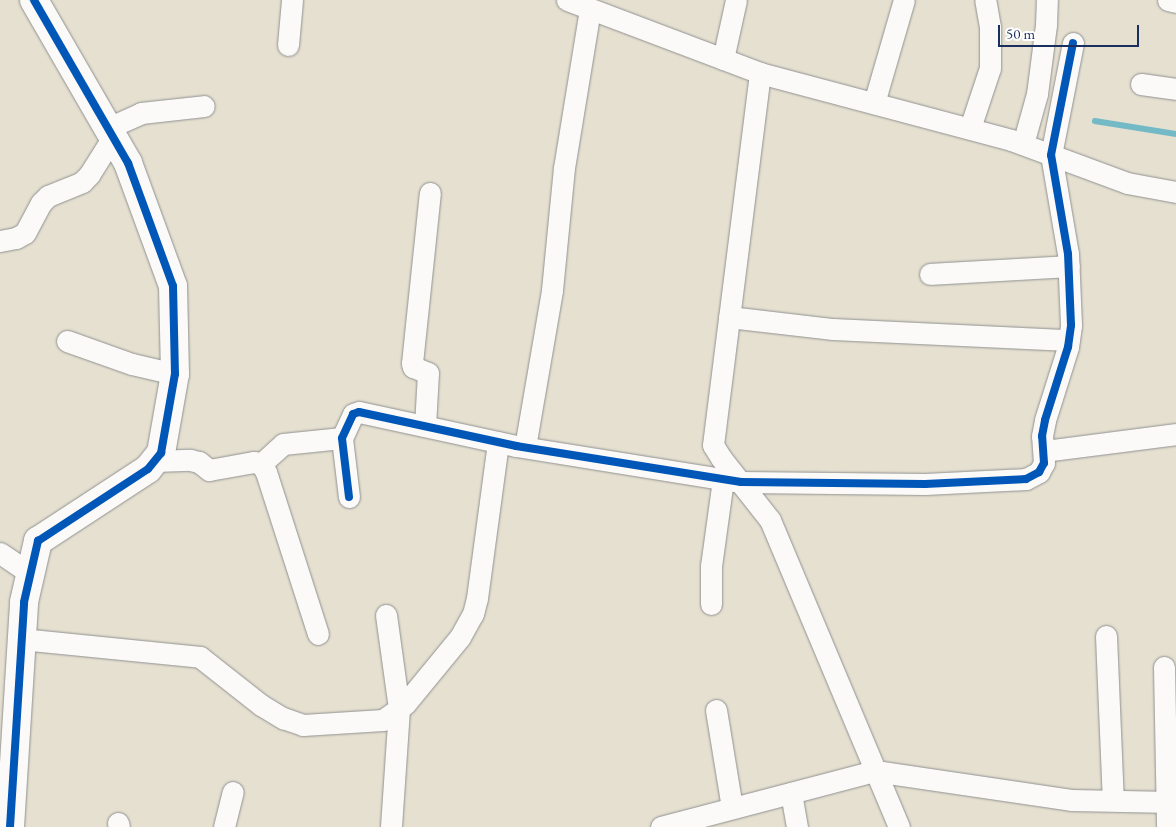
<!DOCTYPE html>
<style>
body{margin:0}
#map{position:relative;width:1176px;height:827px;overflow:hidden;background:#e5e0d0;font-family:"EB Garamond",serif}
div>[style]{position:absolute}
.stream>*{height:5.5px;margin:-2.75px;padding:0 2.75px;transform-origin:2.75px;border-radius:2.75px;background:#73b9c6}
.roads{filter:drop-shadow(0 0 1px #909191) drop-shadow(0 0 1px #909191)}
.minor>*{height:21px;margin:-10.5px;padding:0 10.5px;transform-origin:10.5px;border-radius:10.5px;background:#fbfaf8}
.tertiary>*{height:28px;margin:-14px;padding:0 14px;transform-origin:14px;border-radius:14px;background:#fbfaf8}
.cycleway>*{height:8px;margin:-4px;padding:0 4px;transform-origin:4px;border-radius:4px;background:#0057b8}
span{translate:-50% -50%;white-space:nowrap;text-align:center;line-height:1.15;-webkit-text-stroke:4px #fff;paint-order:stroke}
.scale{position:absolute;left:998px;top:25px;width:141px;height:22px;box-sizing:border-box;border:2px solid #1b2f5e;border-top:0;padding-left:6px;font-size:15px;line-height:18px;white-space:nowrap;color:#1b2f5e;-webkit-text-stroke:4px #fff;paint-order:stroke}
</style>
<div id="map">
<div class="stream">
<div style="left:1095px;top:121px;width:82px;rotate:9.1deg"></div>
</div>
<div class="roads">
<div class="minor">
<div style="left:567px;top:0;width:206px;rotate:20.7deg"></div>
<div style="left:760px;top:73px;width:260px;rotate:14.9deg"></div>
<div style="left:1011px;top:140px;width:124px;rotate:20.3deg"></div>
<div style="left:1127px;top:183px;width:50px;rotate:10.4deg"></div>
<div style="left:1168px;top:0;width:8px;rotate:14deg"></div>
<div style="left:288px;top:45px;width:45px;rotate:-84.9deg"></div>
<div style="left:723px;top:59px;width:60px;rotate:-77.6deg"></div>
<div style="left:760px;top:73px;width:375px;rotate:97.2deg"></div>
<div style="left:713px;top:445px;width:15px;rotate:58deg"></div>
<div style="left:721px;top:458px;width:79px;rotate:51.7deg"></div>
<div style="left:770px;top:520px;width:333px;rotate:67.2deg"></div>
<div style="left:1141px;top:84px;width:35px;rotate:8deg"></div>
<div style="left:874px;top:103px;width:107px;rotate:-73.8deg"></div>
<div style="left:108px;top:128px;width:36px;rotate:-24deg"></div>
<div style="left:141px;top:113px;width:63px;rotate:-6.3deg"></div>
<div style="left:970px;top:128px;width:63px;rotate:-71.6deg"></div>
<div style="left:990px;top:68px;width:41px;rotate:-90deg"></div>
<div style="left:990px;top:27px;width:27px;rotate:-100deg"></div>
<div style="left:1023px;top:144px;width:52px;rotate:-74.4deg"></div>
<div style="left:1037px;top:94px;width:70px;rotate:-82.6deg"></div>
<div style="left:1046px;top:25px;width:25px;rotate:-88deg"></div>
<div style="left:0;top:241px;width:16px;rotate:-11deg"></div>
<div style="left:16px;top:238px;width:10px;rotate:-29deg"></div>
<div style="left:25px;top:233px;width:34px;rotate:-62deg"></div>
<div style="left:41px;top:203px;width:10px;rotate:-45deg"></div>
<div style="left:48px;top:196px;width:37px;rotate:-22deg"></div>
<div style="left:82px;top:182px;width:10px;rotate:-45deg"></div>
<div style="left:89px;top:175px;width:45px;rotate:-57.7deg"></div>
<div style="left:930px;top:274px;width:139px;rotate:-3.3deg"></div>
<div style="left:729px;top:317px;width:105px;rotate:6.6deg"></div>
<div style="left:833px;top:329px;width:236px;rotate:2.7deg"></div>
<div style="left:67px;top:341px;width:69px;rotate:19.5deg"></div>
<div style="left:132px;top:364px;width:44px;rotate:13.1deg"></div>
<div style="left:425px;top:426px;width:53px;rotate:-86.8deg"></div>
<div style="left:428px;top:373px;width:16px;rotate:-158deg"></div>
<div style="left:413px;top:367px;width:4px;rotate:-104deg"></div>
<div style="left:412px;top:363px;width:171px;rotate:-84deg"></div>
<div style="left:525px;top:447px;width:159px;rotate:-80.2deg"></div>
<div style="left:552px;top:290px;width:123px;rotate:-84.4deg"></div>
<div style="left:564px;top:168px;width:161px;rotate:-80.7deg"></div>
<div style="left:1044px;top:451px;width:133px;rotate:-7.3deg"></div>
<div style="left:155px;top:461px;width:35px;rotate:-2deg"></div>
<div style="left:190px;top:460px;width:9px;rotate:13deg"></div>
<div style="left:199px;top:462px;width:13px;rotate:39deg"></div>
<div style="left:209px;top:470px;width:46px;rotate:-10.1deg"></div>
<div style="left:254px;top:462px;width:7px;rotate:16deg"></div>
<div style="left:261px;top:464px;width:9px;rotate:58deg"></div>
<div style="left:266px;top:472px;width:170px;rotate:72.2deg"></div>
<div style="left:261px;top:464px;width:30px;rotate:-42deg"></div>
<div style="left:283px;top:444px;width:59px;rotate:-5.8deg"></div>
<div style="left:349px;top:497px;width:59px;rotate:-96.8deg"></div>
<div style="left:342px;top:438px;width:26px;rotate:-65deg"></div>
<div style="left:353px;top:414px;width:6px;rotate:-18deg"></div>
<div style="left:359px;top:412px;width:161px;rotate:12.2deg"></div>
<div style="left:516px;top:446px;width:228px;rotate:9.1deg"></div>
<div style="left:741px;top:482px;width:184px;rotate:0.6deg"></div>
<div style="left:925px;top:484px;width:101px;rotate:-2.8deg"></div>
<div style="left:1026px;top:479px;width:15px;rotate:-28deg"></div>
<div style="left:1039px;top:472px;width:10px;rotate:-61deg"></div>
<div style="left:1044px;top:463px;width:27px;rotate:-94deg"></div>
<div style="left:1042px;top:436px;width:16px;rotate:-79deg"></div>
<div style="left:1045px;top:420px;width:77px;rotate:-72.5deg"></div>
<div style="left:1068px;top:347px;width:22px;rotate:-82deg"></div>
<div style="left:1071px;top:325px;width:71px;rotate:-92.4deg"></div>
<div style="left:1068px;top:254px;width:100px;rotate:-99.7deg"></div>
<div style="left:1051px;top:155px;width:114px;rotate:-78.9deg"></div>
<div style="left:0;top:553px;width:36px;rotate:34deg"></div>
<div style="left:711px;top:604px;width:38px;rotate:-90deg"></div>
<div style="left:711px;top:566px;width:88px;rotate:-82.1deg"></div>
<div style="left:386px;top:615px;width:95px;rotate:82.1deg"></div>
<div style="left:399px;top:709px;width:118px;rotate:93.9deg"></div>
<div style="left:1106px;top:636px;width:164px;rotate:87.6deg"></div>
<div style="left:21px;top:639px;width:180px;rotate:5.7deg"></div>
<div style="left:200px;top:657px;width:78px;rotate:38.2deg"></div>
<div style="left:261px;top:705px;width:26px;rotate:31deg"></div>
<div style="left:283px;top:718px;width:21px;rotate:19deg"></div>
<div style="left:303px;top:725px;width:80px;rotate:-3.6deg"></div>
<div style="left:383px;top:720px;width:27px;rotate:-36deg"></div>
<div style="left:405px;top:704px;width:87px;rotate:-50.6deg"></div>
<div style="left:460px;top:637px;width:26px;rotate:-61deg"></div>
<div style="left:473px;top:614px;width:16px;rotate:-76deg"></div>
<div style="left:477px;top:598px;width:157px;rotate:-82.3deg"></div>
<div style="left:1164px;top:667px;width:160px;rotate:88.9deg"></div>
<div style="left:716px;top:710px;width:99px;rotate:80.7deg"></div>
<div style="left:791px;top:793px;width:35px;rotate:80deg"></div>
<div style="left:118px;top:823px;width:4px;rotate:76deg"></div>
<div style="left:224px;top:827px;width:36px;rotate:-76deg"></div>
<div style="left:661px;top:827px;width:221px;rotate:-14.7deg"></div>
<div style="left:875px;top:771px;width:198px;rotate:8.4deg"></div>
<div style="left:1071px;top:800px;width:105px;rotate:1.1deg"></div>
</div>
<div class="tertiary">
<div style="left:10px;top:827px;width:225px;rotate:-86.4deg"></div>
<div style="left:24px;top:602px;width:63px;rotate:-77.1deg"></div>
<div style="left:38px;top:541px;width:131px;rotate:-33.2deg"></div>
<div style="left:148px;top:469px;width:21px;rotate:-51deg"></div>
<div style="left:161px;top:453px;width:80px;rotate:-80deg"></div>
<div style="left:175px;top:374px;width:88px;rotate:-91.3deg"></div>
<div style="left:173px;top:286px;width:131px;rotate:-110.1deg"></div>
<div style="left:128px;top:163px;width:188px;rotate:-120deg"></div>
</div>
</div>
<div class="cycleway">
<div style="left:349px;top:497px;width:59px;rotate:-96.8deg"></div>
<div style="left:342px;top:438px;width:26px;rotate:-65deg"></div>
<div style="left:353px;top:414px;width:6px;rotate:-18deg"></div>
<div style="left:359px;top:412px;width:161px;rotate:12.2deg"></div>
<div style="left:516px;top:446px;width:228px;rotate:9.1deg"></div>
<div style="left:741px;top:482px;width:184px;rotate:0.6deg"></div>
<div style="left:925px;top:484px;width:101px;rotate:-2.8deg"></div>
<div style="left:1026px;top:479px;width:15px;rotate:-28deg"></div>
<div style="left:1039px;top:472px;width:10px;rotate:-61deg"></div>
<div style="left:1044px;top:463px;width:27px;rotate:-94deg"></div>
<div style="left:1042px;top:436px;width:16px;rotate:-79deg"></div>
<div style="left:1045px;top:420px;width:77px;rotate:-72.5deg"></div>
<div style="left:1068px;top:347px;width:22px;rotate:-82deg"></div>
<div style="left:1071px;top:325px;width:71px;rotate:-92.4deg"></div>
<div style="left:1068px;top:254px;width:100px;rotate:-99.7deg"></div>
<div style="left:1051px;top:155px;width:114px;rotate:-78.9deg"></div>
<div style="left:10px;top:827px;width:225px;rotate:-86.4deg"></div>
<div style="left:24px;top:602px;width:63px;rotate:-77.1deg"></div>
<div style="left:38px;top:541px;width:131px;rotate:-33.2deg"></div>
<div style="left:148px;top:469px;width:21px;rotate:-51deg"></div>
<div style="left:161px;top:453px;width:80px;rotate:-80deg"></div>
<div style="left:175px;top:374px;width:88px;rotate:-91.3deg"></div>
<div style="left:173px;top:286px;width:131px;rotate:-110.1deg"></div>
<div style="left:128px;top:163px;width:188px;rotate:-120deg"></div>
</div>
<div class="scale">50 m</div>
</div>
